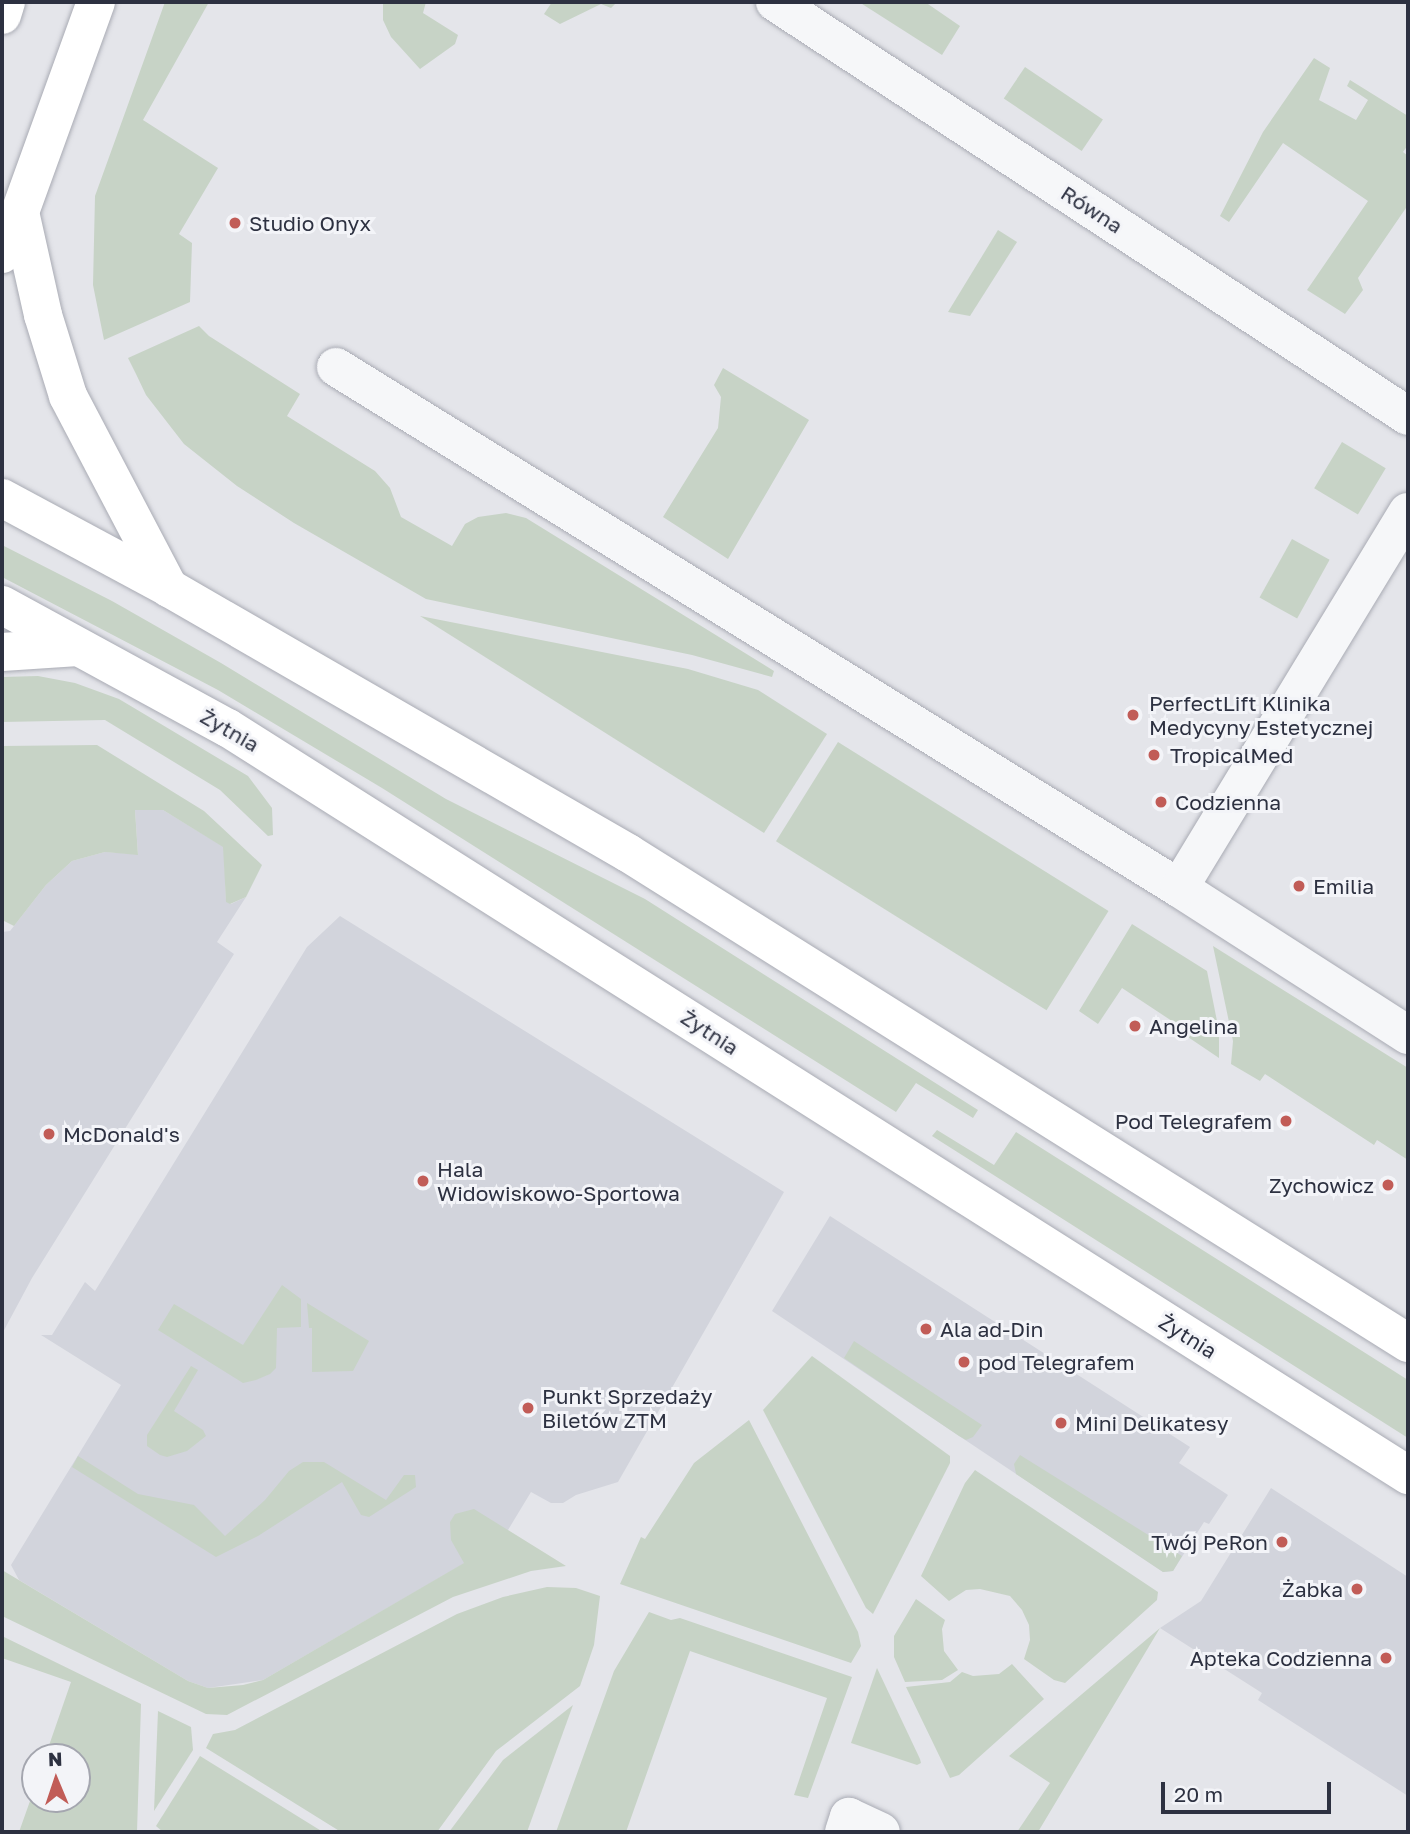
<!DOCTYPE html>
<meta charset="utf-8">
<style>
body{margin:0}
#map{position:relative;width:1410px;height:1834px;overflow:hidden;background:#e4e5ea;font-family:"Golos Text",sans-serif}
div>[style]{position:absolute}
.built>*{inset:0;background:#d2d4dc}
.green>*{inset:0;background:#c7d3c6;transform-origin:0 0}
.roads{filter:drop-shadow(0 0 2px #a9abb4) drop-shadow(0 0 2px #a9abb4)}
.street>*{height:38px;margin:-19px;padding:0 19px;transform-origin:19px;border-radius:19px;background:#f6f7f9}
.secondary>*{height:38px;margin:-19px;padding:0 19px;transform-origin:19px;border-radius:19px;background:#fff}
.primary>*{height:38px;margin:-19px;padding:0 19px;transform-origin:19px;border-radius:19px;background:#fff}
.dots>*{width:19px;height:19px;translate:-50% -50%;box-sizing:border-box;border:4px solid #f3f4f8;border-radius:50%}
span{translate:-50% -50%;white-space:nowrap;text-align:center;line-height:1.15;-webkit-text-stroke:6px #f3f4f8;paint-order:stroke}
.street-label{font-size:21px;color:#2d3141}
.poi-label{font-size:21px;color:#2d3141}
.left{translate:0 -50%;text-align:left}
.right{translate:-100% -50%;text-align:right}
.frame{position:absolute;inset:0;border:4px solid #2d3141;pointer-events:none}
.north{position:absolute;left:21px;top:1743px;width:70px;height:70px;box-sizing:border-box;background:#f3f4f8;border:2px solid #a4a6af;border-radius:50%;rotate:358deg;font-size:19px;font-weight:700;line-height:28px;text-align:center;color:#2d3141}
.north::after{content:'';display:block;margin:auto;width:24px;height:32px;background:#c15c57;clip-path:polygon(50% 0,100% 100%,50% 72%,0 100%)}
.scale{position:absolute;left:1161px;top:1782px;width:170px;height:32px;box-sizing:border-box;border:4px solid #2d3141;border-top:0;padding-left:9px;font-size:21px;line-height:24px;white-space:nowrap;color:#2d3141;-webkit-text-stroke:5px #f3f4f8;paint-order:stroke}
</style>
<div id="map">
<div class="built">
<div style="clip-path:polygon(135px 810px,163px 810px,224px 847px,226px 901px,231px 904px,246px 897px,217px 942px,234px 954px,32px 1278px,2px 1334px,2px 932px,10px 931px,46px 885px,72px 861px,105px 852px,138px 854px)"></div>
<div style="clip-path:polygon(340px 916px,784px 1192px,618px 1482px,576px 1495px,563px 1503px,551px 1503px,531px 1492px,508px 1530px,478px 1563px,465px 1563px,263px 1680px,208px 1688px,188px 1681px,19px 1580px,11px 1565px,121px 1385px,41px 1335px,52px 1335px,85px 1282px,95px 1291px,307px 947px)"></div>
<div style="clip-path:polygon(830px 1216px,1190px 1447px,1179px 1463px,1228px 1495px,1209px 1524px,1204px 1522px,1173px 1571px,1163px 1572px,772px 1311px)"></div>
<div style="clip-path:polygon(1271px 1488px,1408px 1577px,1408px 1796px,1258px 1700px,1262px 1693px,1160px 1628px,1201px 1601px)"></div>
</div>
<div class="green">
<div style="clip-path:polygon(165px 2px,209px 2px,143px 120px,218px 168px,179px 234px,192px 243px,190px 302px,104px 340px,93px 285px,95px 196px)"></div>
<div style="clip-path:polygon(383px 2px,426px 2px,423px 13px,458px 35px,455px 44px,420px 69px,391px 37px,383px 20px)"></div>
<div style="clip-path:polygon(552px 2px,617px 2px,611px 8px,601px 4px,560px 24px,544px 14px)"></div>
<div style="clip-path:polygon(859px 2px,925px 2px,960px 26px,942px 55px)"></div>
<div style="clip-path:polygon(1314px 58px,1330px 68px,1319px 100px,1356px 120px,1368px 100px,1347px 86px,1350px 80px,1408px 116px,1408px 145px,1403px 152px,1408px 156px,1408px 205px,1358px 278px,1363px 290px,1345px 314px,1307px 290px,1368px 201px,1283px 143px,1229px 222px,1220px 216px,1263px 132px)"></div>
<div style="left:1025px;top:67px;width:94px;height:38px;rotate:34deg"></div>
<div style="clip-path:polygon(998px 230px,1017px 242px,970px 316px,948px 312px)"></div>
<div style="clip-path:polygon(199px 326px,209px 336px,300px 394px,287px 416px,375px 471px,390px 488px,401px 517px,452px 546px,465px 524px,478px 517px,506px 513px,526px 518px,774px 671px,772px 677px,692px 655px,426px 599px,294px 523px,237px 486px,184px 444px,146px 395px,136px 374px,128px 358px)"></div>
<div style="clip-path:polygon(723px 368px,809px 420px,728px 559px,663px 517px,718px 428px,721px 397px,714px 385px)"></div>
<div style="left:1342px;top:442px;width:51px;height:54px;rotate:31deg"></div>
<div style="left:1292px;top:539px;width:43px;height:67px;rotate:29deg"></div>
<div style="clip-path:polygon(2px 545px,112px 601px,221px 663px,446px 799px,645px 899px,978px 1110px,973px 1118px,916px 1083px,896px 1112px,382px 788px,218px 690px,2px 577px)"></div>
<div style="clip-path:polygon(420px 616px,688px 669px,758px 690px,827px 734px,764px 833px)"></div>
<div style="clip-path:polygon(38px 676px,75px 683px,119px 699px,248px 776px,272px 808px,273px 835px,268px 836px,220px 790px,105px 720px,2px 722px,2px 677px)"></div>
<div style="left:838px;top:742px;width:319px;height:117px;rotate:32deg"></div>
<div style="clip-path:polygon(97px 745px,204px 811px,262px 865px,246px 897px,230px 904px,226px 902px,223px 847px,163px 810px,135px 810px,138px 855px,105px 852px,72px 861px,46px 885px,14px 926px,2px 920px,2px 746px)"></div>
<div style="clip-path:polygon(1132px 924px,1207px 971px,1219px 1031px,1219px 1058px,1182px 1033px,1184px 1029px,1122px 988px,1098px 1024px,1079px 1011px)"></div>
<div style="clip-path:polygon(1213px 946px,1408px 1068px,1408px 1160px,1377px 1140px,1374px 1145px,1265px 1074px,1260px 1081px,1231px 1064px,1233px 1041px)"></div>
<div style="clip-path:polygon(937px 1130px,994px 1165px,1016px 1132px,1408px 1380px,1408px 1438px,932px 1136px)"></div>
<div style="clip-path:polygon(282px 1285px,301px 1299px,301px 1327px,277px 1328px,276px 1368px,270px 1374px,256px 1380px,243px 1383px,158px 1330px,174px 1304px,243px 1345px)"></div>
<div style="clip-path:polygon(307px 1303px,369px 1341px,353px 1371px,312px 1372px,312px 1328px,309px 1328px)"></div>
<div style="clip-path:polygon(854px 1341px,982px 1425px,973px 1437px,966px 1440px,959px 1436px,844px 1358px)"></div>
<div style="clip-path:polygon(812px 1356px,950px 1456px,950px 1463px,873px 1614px,866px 1608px,763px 1410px)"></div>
<div style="clip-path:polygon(191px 1366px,198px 1370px,174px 1411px,203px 1430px,206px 1436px,187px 1451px,167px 1457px,160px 1455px,147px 1446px,147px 1435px)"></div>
<div style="clip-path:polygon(749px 1420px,858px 1632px,861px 1646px,851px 1663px,620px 1584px,641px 1537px,645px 1539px,694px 1463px)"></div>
<div style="clip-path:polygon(1020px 1455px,1182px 1556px,1173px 1571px,1163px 1572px,1016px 1474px,1014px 1464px)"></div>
<div style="clip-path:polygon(78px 1456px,138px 1494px,194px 1505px,225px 1536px,265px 1500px,289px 1471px,303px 1462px,324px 1462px,386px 1500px,404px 1475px,415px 1475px,416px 1487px,369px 1517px,361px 1515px,342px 1482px,258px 1536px,216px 1557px,72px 1467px)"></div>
<div style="clip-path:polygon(975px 1470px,1158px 1592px,1157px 1600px,1065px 1683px,1054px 1680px,1024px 1659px,1030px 1640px,1029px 1625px,1022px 1610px,1010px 1596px,980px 1589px,966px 1590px,949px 1601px,921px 1576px,965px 1483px)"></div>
<div style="clip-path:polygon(474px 1509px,566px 1566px,531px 1571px,453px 1597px,227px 1715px,206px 1714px,2px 1616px,2px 1570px,188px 1681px,208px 1688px,243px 1685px,263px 1680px,464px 1563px,451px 1540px,450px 1522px,455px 1514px)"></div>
<div style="clip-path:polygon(547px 1587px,576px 1588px,600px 1596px,594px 1645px,580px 1686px,496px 1751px,437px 1832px,341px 1832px,206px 1748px,213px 1734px,235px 1730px,457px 1614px,503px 1597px)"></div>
<div style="clip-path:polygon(916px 1599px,945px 1620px,942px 1629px,944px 1651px,958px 1670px,942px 1680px,905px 1682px,894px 1657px,894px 1636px)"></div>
<div style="clip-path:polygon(649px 1612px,671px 1620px,680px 1618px,852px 1677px,808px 1798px,794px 1795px,827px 1698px,690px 1651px,626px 1832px,556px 1832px,614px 1671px)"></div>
<div style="clip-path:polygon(1160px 1628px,1038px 1832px,1017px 1832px,1050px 1783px,1009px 1756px)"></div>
<div style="clip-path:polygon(2px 1636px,141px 1704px,137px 1832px,19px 1832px,35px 1787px,35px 1799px,77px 1799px,77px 1757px,45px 1757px,71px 1682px,2px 1658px)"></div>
<div style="clip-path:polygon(1012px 1664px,1044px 1699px,959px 1775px,950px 1778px,906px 1687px,950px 1682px,962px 1672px,973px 1676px,999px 1674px)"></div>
<div style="clip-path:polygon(877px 1668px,920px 1759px,921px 1763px,917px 1765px,851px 1743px)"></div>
<div style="clip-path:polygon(573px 1705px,527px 1832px,449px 1832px,503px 1760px)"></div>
<div style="clip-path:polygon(158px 1711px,191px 1727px,193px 1750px,154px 1811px)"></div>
<div style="clip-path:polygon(200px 1756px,323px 1832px,163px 1832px,156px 1826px)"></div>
</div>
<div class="roads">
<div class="street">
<div style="left:775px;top:2px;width:756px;rotate:33.19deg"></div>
<div style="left:336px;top:367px;width:991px;rotate:31.72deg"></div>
<div style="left:1179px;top:888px;width:272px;rotate:32.7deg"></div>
<div style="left:1179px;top:888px;width:440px;rotate:-58.7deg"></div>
<div style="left:844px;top:1832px;width:16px;rotate:-72deg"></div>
<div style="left:849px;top:1817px;width:35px;rotate:25deg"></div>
</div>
<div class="secondary">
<div style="left:2px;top:498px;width:190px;rotate:28.3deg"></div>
<div style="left:169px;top:588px;width:530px;rotate:30deg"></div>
<div style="left:628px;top:853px;width:921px;rotate:32.14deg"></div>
<div style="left:2px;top:605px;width:257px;rotate:28.6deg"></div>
<div style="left:228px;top:728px;width:1397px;rotate:32.34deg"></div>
</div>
<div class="primary">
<div style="left:2px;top:15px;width:14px;rotate:-73deg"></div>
<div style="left:20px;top:212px;width:106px;rotate:77.4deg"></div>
<div style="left:43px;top:315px;width:85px;rotate:72.8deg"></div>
<div style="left:68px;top:396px;width:217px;rotate:62.3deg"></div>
<div style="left:2px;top:254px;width:46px;rotate:-66.8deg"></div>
<div style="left:20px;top:212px;width:223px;rotate:-70.1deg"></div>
<div style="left:2px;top:652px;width:76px;rotate:-3.8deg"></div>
</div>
</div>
<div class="dots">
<div style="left:235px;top:223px;background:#c15c57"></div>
<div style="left:1133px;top:715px;background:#c15c57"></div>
<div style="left:1154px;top:755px;background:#c15c57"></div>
<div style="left:1161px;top:802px;background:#c15c57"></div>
<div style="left:1299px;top:886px;background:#c15c57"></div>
<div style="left:1135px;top:1026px;background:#c15c57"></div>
<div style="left:1286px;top:1121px;background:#c15c57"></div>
<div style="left:49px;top:1134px;background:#c15c57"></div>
<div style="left:423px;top:1181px;background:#c15c57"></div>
<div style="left:1388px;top:1185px;background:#c15c57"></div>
<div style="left:926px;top:1329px;background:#c15c57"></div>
<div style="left:964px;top:1362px;background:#c15c57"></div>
<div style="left:528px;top:1408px;background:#c15c57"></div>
<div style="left:1061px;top:1423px;background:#c15c57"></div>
<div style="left:1282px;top:1542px;background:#c15c57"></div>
<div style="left:1357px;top:1589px;background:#c15c57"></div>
<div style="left:1386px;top:1658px;background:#c15c57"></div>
</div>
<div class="street-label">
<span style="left:1092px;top:209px;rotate:33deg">Równa</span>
<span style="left:230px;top:730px;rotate:30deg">Żytnia</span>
<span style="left:710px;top:1032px;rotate:33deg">Żytnia</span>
<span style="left:1188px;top:1336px;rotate:32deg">Żytnia</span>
</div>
<div class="poi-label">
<span class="left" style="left:249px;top:223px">Studio Onyx</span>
<span class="left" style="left:1149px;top:715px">PerfectLift Klinika<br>Medycyny Estetycznej</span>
<span class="left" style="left:1170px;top:755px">TropicalMed</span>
<span class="left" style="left:1175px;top:802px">Codzienna</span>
<span class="left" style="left:1313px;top:886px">Emilia</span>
<span class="left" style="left:1149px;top:1026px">Angelina</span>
<span class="right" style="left:1272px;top:1121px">Pod Telegrafem</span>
<span class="left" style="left:63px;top:1134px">McDonald's</span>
<span class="left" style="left:437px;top:1181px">Hala<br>Widowiskowo-Sportowa</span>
<span class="right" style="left:1374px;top:1185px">Zychowicz</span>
<span class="left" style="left:940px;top:1329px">Ala ad-Din</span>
<span class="left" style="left:978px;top:1362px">pod Telegrafem</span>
<span class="left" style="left:542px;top:1408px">Punkt Sprzedaży<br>Biletów ZTM</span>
<span class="left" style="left:1075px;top:1423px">Mini Delikatesy</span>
<span class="right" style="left:1268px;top:1542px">Twój PeRon</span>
<span class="right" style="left:1343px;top:1589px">Żabka</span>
<span class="right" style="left:1372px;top:1658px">Apteka Codzienna</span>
</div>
<div class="frame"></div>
<div class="north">N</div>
<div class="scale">20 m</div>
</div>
